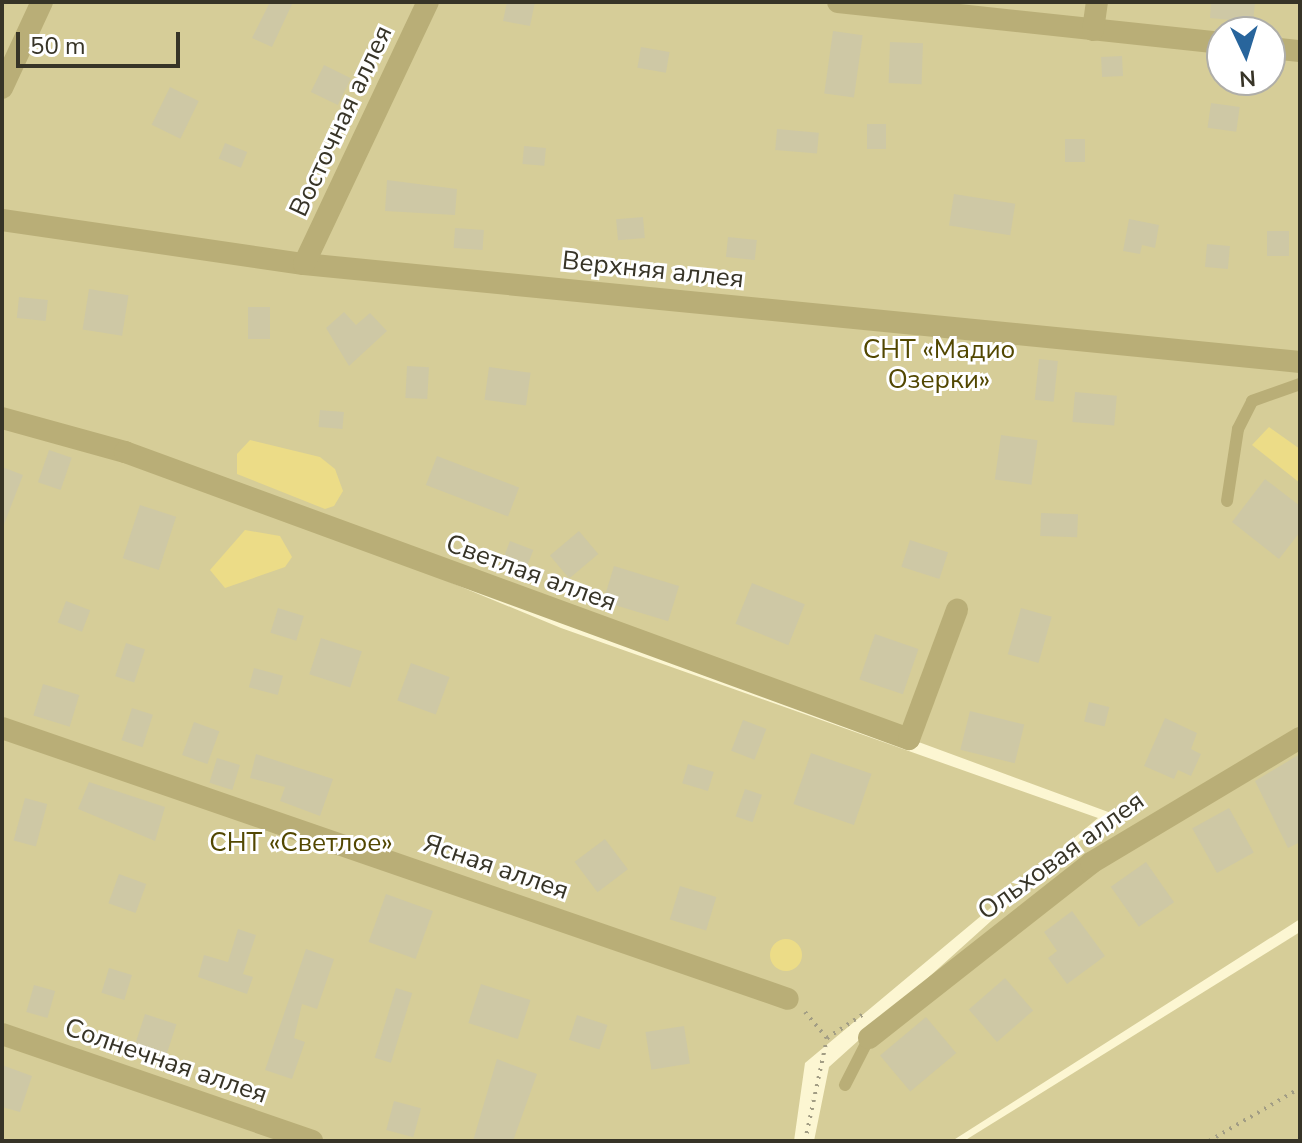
<!DOCTYPE html>
<meta charset="utf-8">
<style>
body{margin:0}
#map{position:relative;width:1302px;height:1143px;overflow:hidden;background:#fcf6d2;font-family:"Nunito Sans",sans-serif}
div>[style]{position:absolute}
.green>*{inset:0;background:#d6cd98}
.water>*{inset:0;background:#ecdc87}
.round{border-radius:50%}
.building>*{inset:0;background:#cec8a5;transform-origin:0 0}
.path>*{height:4px;margin-top:-2px;transform-origin:0;background:repeating-linear-gradient(90deg,#a29d84 0 2px,transparent 0 8px)}
.service>*{height:12px;margin:-6px;padding:0 6px;transform-origin:6px;border-radius:6px;background:#b9ae77}
.minor>*{height:22px;margin:-11px;padding:0 11px;transform-origin:11px;border-radius:11px;background:#b9ae77}
span{translate:-50% -50%;white-space:nowrap;text-align:center;line-height:1.15;-webkit-text-stroke:6px #fff;paint-order:stroke}
.street-label{font-size:26px;color:#373427}
.park-label{font-size:26px;color:#524701}
.frame{position:absolute;inset:0;border:4px solid #373427;pointer-events:none}
.north{position:absolute;left:1206px;top:16px;width:80px;height:80px;box-sizing:border-box;background:#fff;border:2px solid #afaea9;border-radius:50%;rotate:176deg;font-size:22px;font-weight:700;line-height:32px;text-align:center;color:#373427}
.north::after{content:'';display:block;margin:auto;width:28px;height:36px;background:#28659c;clip-path:polygon(50% 0,100% 100%,50% 72%,0 100%)}
.scale{position:absolute;left:16px;top:32px;width:164px;height:36px;box-sizing:border-box;border:4px solid #373427;border-top:0;padding-left:10px;font-size:24px;line-height:28px;white-space:nowrap;color:#373427;-webkit-text-stroke:6px #fff;paint-order:stroke}
</style>
<div id="map">
<div class="green">
<div style="clip-path:polygon(4px 2px,31px 2px,2px 67px,2px 5px)"></div>
<div style="clip-path:polygon(evenodd,37px 2px,1300px 2px,1300px 919px,952px 1141px,814px 1141px,829px 1067px,1111px 813px,154px 460px,561px 628px,1098px 818px,805px 1063px,794px 1141px,2px 1141px,2px 72px,37px 2px,1222px 32px,1270px 32px,1270px 80px,1222px 80px,1222px 32px)"></div>
<div style="clip-path:polygon(1300px 932px,1300px 1141px,964px 1141px)"></div>
</div>
<div class="water">
<div style="clip-path:polygon(1269px 427px,1300px 449px,1300px 483px,1252px 445px)"></div>
<div style="clip-path:polygon(250px 440px,320px 457px,335px 469px,343px 491px,334px 506px,325px 509px,237px 474px,237px 454px)"></div>
<div style="clip-path:polygon(245px 530px,280px 536px,292px 557px,285px 567px,225px 588px,210px 570px)"></div>
<div class="round" style="left:770px;top:939px;width:32px;height:32px"></div>
</div>
<div class="building">
<div style="clip-path:polygon(270px 2px,293px 2px,272px 47px,252px 38px)"></div>
<div style="clip-path:polygon(507px 2px,535px 2px,530px 26px,503px 21px)"></div>
<div style="clip-path:polygon(1211px 2px,1255px 2px,1253px 22px,1210px 18px)"></div>
<div style="left:833px;top:31px;width:30px;height:63px;rotate:8deg"></div>
<div style="left:890px;top:42px;width:33px;height:41px;rotate:2deg"></div>
<div style="left:641px;top:47px;width:29px;height:21px;rotate:10deg"></div>
<div style="left:1122px;top:56px;width:20px;height:21px;rotate:87deg"></div>
<div style="left:324px;top:65px;width:30px;height:30px;rotate:26deg"></div>
<div style="left:170px;top:87px;width:32px;height:42px;rotate:26deg"></div>
<div style="left:1211px;top:103px;width:29px;height:25px;rotate:8deg"></div>
<div style="left:867px;top:124px;width:19px;height:25px"></div>
<div style="left:777px;top:129px;width:42px;height:21px;rotate:5deg"></div>
<div style="left:1065px;top:139px;width:20px;height:23px"></div>
<div style="left:225px;top:143px;width:24px;height:17px;rotate:22deg"></div>
<div style="left:524px;top:146px;width:22px;height:18px;rotate:5deg"></div>
<div style="clip-path:polygon(387px 180px,457px 189px,455px 215px,385px 211px)"></div>
<div style="left:954px;top:194px;width:62px;height:32px;rotate:9deg"></div>
<div style="left:643px;top:217px;width:21px;height:27px;rotate:85deg"></div>
<div style="clip-path:polygon(1129px 219px,1159px 225px,1155px 248px,1142px 245px,1140px 254px,1123px 251px)"></div>
<div style="left:455px;top:228px;width:29px;height:20px;rotate:4deg"></div>
<div style="left:1267px;top:231px;width:22px;height:25px"></div>
<div style="left:728px;top:237px;width:29px;height:20px;rotate:6deg"></div>
<div style="left:1207px;top:244px;width:23px;height:23px;rotate:5deg"></div>
<div style="left:89px;top:289px;width:40px;height:41px;rotate:9deg"></div>
<div style="left:19px;top:297px;width:29px;height:21px;rotate:6deg"></div>
<div style="left:248px;top:307px;width:22px;height:32px"></div>
<div style="clip-path:polygon(344px 312px,356px 325px,370px 313px,387px 331px,349px 366px,326px 328px)"></div>
<div style="left:1039px;top:359px;width:19px;height:41px;rotate:6deg"></div>
<div style="left:407px;top:366px;width:22px;height:32px;rotate:3deg"></div>
<div style="left:489px;top:367px;width:42px;height:33px;rotate:8deg"></div>
<div style="left:1075px;top:392px;width:42px;height:30px;rotate:5deg"></div>
<div style="left:320px;top:410px;width:24px;height:17px;rotate:5deg"></div>
<div style="left:1001px;top:435px;width:37px;height:45px;rotate:8deg"></div>
<div style="left:49px;top:450px;width:24px;height:34px;rotate:19deg"></div>
<div style="left:437px;top:456px;width:88px;height:31px;rotate:21deg"></div>
<div style="clip-path:polygon(2px 467px,23px 475px,3px 527px,2px 527px)"></div>
<div style="clip-path:polygon(1265px 479px,1300px 506px,1300px 532px,1279px 559px,1232px 522px)"></div>
<div style="left:140px;top:505px;width:38px;height:56px;rotate:18deg"></div>
<div style="left:1041px;top:513px;width:37px;height:23px;rotate:2deg"></div>
<div style="left:579px;top:531px;width:30px;height:38px;rotate:50deg"></div>
<div style="left:910px;top:540px;width:40px;height:28px;rotate:18deg"></div>
<div style="left:510px;top:541px;width:25px;height:25px;rotate:21deg"></div>
<div style="left:614px;top:566px;width:68px;height:37px;rotate:17deg"></div>
<div style="left:752px;top:583px;width:57px;height:44px;rotate:22deg"></div>
<div style="left:66px;top:601px;width:26px;height:23px;rotate:21deg"></div>
<div style="left:278px;top:608px;width:27px;height:26px;rotate:17deg"></div>
<div style="left:1021px;top:608px;width:32px;height:48px;rotate:16deg"></div>
<div style="left:875px;top:634px;width:46px;height:48px;rotate:19deg"></div>
<div style="left:321px;top:638px;width:43px;height:38px;rotate:18deg"></div>
<div style="left:126px;top:643px;width:20px;height:35px;rotate:18deg"></div>
<div style="left:411px;top:663px;width:41px;height:40px;rotate:20deg"></div>
<div style="left:254px;top:668px;width:30px;height:20px;rotate:15deg"></div>
<div style="left:43px;top:684px;width:38px;height:33px;rotate:17deg"></div>
<div style="left:1089px;top:702px;width:21px;height:20px;rotate:14deg"></div>
<div style="left:132px;top:708px;width:22px;height:34px;rotate:18deg"></div>
<div style="left:970px;top:711px;width:56px;height:40px;rotate:14deg"></div>
<div style="clip-path:polygon(1165px 718px,1197px 733px,1191px 749px,1201px 754px,1191px 776px,1178px 770px,1174px 779px,1144px 766px)"></div>
<div style="left:743px;top:720px;width:25px;height:33px;rotate:21deg"></div>
<div style="left:194px;top:722px;width:27px;height:35px;rotate:20deg"></div>
<div style="left:811px;top:753px;width:64px;height:54px;rotate:19deg"></div>
<div style="clip-path:polygon(256px 754px,333px 779px,320px 816px,280px 801px,285px 787px,250px 778px)"></div>
<div style="clip-path:polygon(1300px 754px,1300px 842px,1288px 848px,1255px 781px)"></div>
<div style="left:217px;top:758px;width:24px;height:26px;rotate:17deg"></div>
<div style="left:688px;top:764px;width:27px;height:20px;rotate:17deg"></div>
<div style="clip-path:polygon(89px 782px,165px 807px,155px 841px,78px 809px)"></div>
<div style="left:745px;top:789px;width:18px;height:29px;rotate:19deg"></div>
<div style="left:25px;top:798px;width:23px;height:44px;rotate:15deg"></div>
<div style="left:1229px;top:808px;width:51px;height:42px;rotate:61deg"></div>
<div style="left:605px;top:839px;width:38px;height:38px;rotate:53deg"></div>
<div style="left:1146px;top:862px;width:49px;height:43px;rotate:55deg"></div>
<div style="left:119px;top:874px;width:29px;height:31px;rotate:20deg"></div>
<div style="left:680px;top:886px;width:38px;height:35px;rotate:17deg"></div>
<div style="left:386px;top:894px;width:50px;height:51px;rotate:20deg"></div>
<div style="clip-path:polygon(1072px 911px,1105px 956px,1067px 984px,1048px 958px,1057px 951px,1044px 932px)"></div>
<div style="clip-path:polygon(238px 929px,256px 935px,243px 974px,253px 977px,247px 994px,198px 977px,204px 955px,228px 962px)"></div>
<div style="clip-path:polygon(306px 949px,334px 959px,317px 1009px,302px 1004px,294px 1038px,305px 1042px,292px 1079px,265px 1070px)"></div>
<div style="left:109px;top:968px;width:24px;height:26px;rotate:17deg"></div>
<div style="left:1005px;top:978px;width:43px;height:48px;rotate:49deg"></div>
<div style="left:481px;top:984px;width:52px;height:41px;rotate:18deg"></div>
<div style="left:34px;top:985px;width:22px;height:28px;rotate:16deg"></div>
<div style="left:396px;top:988px;width:17px;height:73px;rotate:17deg"></div>
<div style="left:145px;top:1014px;width:33px;height:37px;rotate:18deg"></div>
<div style="left:577px;top:1015px;width:32px;height:26px;rotate:18deg"></div>
<div style="left:926px;top:1017px;width:47px;height:60px;rotate:50deg"></div>
<div style="left:684px;top:1026px;width:38px;height:39px;rotate:81deg"></div>
<div style="clip-path:polygon(497px 1059px,537px 1074px,513px 1141px,473px 1141px)"></div>
<div style="clip-path:polygon(2px 1065px,32px 1076px,20px 1112px,2px 1107px)"></div>
<div style="left:394px;top:1101px;width:28px;height:30px;rotate:15deg"></div>
</div>
<div class="path">
<div style="left:805px;top:1012px;width:34px;rotate:50deg"></div>
<div style="left:805px;top:1141px;width:105px;rotate:-77.9deg"></div>
<div style="left:827px;top:1038px;width:45px;rotate:-33.3deg"></div>
<div style="left:1209px;top:1141px;width:105px;rotate:-30.2deg"></div>
</div>
<div class="service">
<div style="left:1227px;top:501px;width:73px;rotate:-81.3deg"></div>
<div style="left:1238px;top:429px;width:31px;rotate:-63deg"></div>
<div style="left:1252px;top:401px;width:51px;rotate:-19.5deg"></div>
<div style="left:845px;top:1085px;width:53px;rotate:-62.9deg"></div>
</div>
<div class="minor">
<div style="left:838px;top:2px;width:386px;rotate:6.1deg"></div>
<div style="left:1093px;top:30px;width:28px;rotate:-82deg"></div>
<div style="left:1270px;top:48px;width:30px;rotate:6deg"></div>
<div style="left:2px;top:88px;width:95px;rotate:-65.1deg"></div>
<div style="left:2px;top:220px;width:305px;rotate:8.3deg"></div>
<div style="left:304px;top:264px;width:1001px;rotate:5.62deg"></div>
<div style="left:304px;top:264px;width:290px;rotate:-64.7deg"></div>
<div style="left:2px;top:418px;width:128px;rotate:15.5deg"></div>
<div style="left:125px;top:452px;width:835px;rotate:20.11deg"></div>
<div style="left:909px;top:739px;width:138px;rotate:-69.6deg"></div>
<div style="left:2px;top:728px;width:831px;rotate:19.02deg"></div>
<div style="left:2px;top:1034px;width:328px;rotate:19deg"></div>
<div style="left:869px;top:1038px;width:283px;rotate:-38.2deg"></div>
<div style="left:1091px;top:863px;width:244px;rotate:-30.9deg"></div>
</div>
<div class="street-label">
<span style="left:341px;top:121px;rotate:-65deg">Восточная аллея</span>
<span style="left:653px;top:270px;rotate:6deg">Верхняя аллея</span>
<span style="left:531px;top:573px;rotate:20deg">Светлая аллея</span>
<span style="left:1061px;top:856px;rotate:-36deg">Ольховая аллея</span>
<span style="left:496px;top:867px;rotate:19deg">Ясная аллея</span>
<span style="left:166px;top:1061px;rotate:19deg">Солнечная аллея</span>
</div>
<div class="park-label">
<span style="left:939px;top:365px">СНТ «Мадио<br>Озерки»</span>
<span style="left:301px;top:843px">СНТ «Светлое»</span>
</div>
<div class="frame"></div>
<div class="north">N</div>
<div class="scale">50 m</div>
</div>
